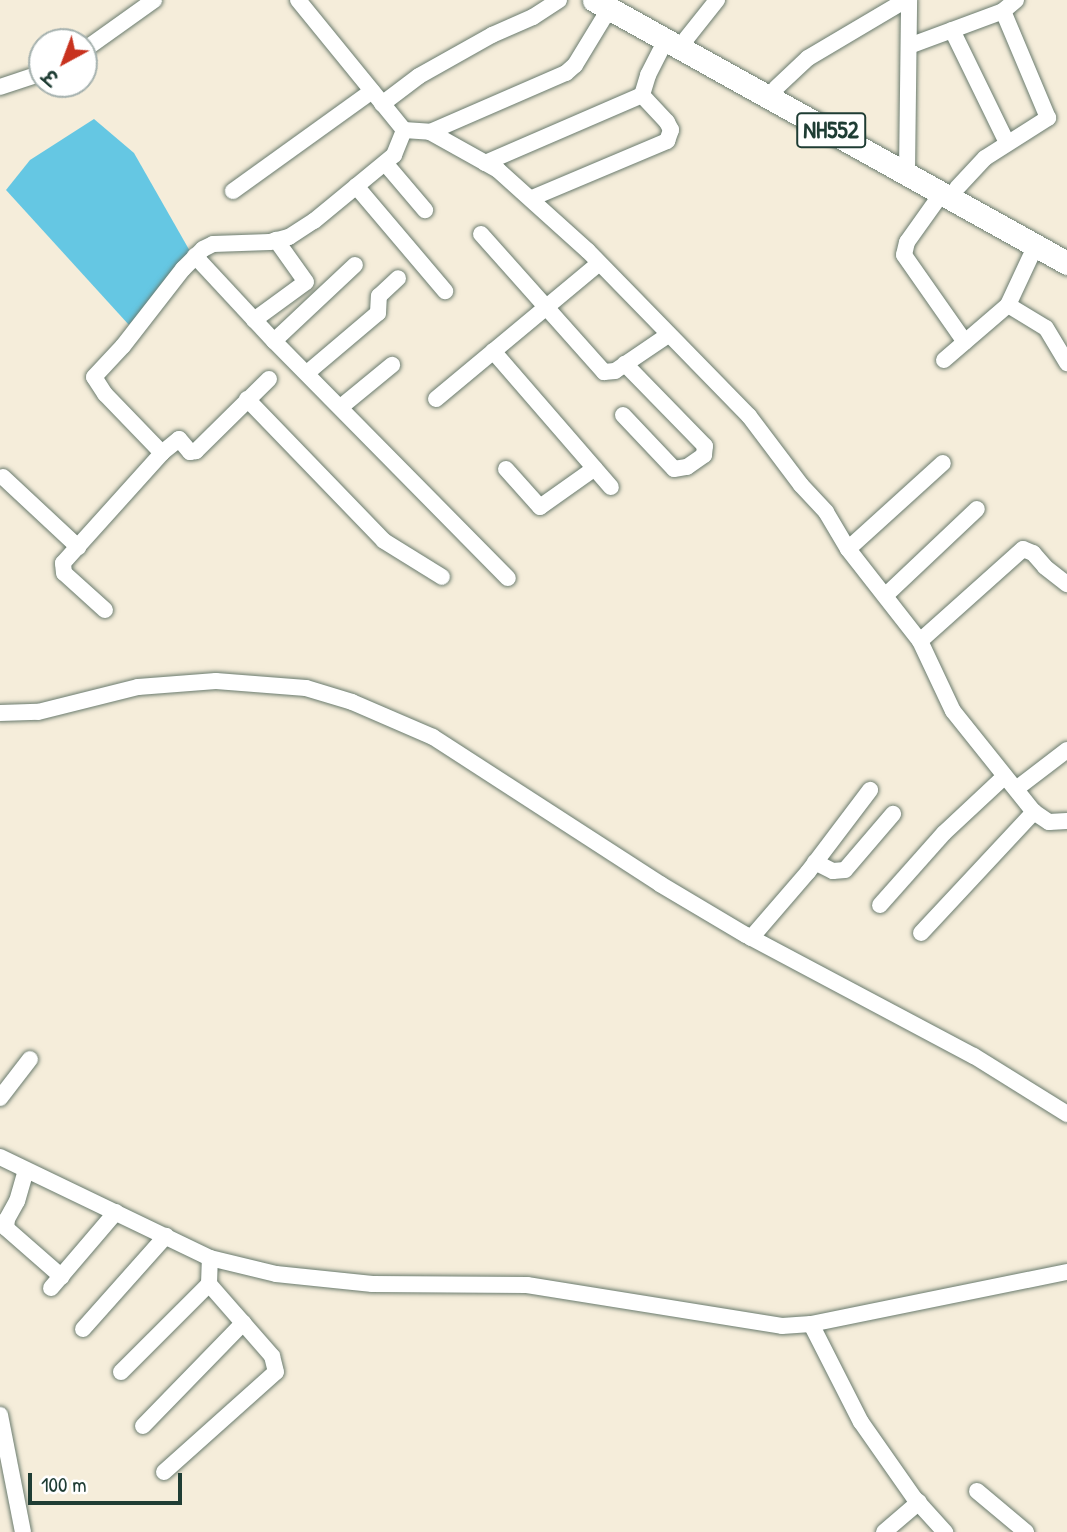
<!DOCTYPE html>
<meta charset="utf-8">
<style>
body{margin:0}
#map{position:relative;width:1067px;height:1532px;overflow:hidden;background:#f5edda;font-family:"Patrick Hand","Playpen Sans Deva",sans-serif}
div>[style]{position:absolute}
.water>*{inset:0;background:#65c7e3}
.roads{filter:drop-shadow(0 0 2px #6a7b6e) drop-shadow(0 0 2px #6a7b6e)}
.minor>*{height:16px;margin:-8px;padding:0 8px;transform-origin:8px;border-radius:8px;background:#fff}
.highway>*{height:23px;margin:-11.5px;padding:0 11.5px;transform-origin:11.5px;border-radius:11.5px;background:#fff}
span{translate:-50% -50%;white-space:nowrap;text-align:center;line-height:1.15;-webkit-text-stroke:5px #fff;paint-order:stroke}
.shield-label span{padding:2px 5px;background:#fff;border:2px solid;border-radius:5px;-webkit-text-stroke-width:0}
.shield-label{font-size:24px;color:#1f3d34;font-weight:700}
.north{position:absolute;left:28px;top:28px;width:70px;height:70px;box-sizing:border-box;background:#fff;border:2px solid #a5b1ae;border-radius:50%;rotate:221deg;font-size:19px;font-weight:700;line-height:28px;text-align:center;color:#1f3d34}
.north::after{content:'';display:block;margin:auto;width:24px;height:32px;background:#c8321e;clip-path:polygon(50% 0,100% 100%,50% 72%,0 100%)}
.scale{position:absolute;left:28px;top:1473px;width:154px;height:32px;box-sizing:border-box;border:4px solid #1f3d34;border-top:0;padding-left:9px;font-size:21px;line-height:24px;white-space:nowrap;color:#1f3d34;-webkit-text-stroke:5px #fff;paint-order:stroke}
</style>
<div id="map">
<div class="water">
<div style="clip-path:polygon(94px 119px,134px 153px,191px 253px,129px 325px,6px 190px,30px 160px)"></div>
</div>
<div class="roads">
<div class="minor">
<div style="left:298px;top:0;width:168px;rotate:50.8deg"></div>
<div style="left:404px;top:130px;width:26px;rotate:4deg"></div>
<div style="left:430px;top:132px;width:78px;rotate:29.2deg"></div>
<div style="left:498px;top:170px;width:121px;rotate:42deg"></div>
<div style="left:588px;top:251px;width:231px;rotate:45.7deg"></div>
<div style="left:749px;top:416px;width:86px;rotate:53deg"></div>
<div style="left:801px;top:485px;width:37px;rotate:47deg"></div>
<div style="left:826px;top:512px;width:43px;rotate:59.3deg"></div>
<div style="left:848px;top:549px;width:117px;rotate:52deg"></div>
<div style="left:920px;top:641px;width:77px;rotate:64.8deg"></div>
<div style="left:953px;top:711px;width:129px;rotate:51.3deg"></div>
<div style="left:1034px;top:812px;width:18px;rotate:34deg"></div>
<div style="left:1049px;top:822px;width:18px;rotate:-3deg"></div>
<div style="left:952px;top:30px;width:126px;rotate:64deg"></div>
<div style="left:686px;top:39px;width:50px;rotate:-51.5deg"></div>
<div style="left:909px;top:46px;width:100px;rotate:-20.4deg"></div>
<div style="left:1003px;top:11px;width:17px;rotate:-40deg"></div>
<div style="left:84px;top:50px;width:86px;rotate:-35.5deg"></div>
<div style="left:0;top:87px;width:44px;rotate:-18.4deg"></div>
<div style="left:776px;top:88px;width:44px;rotate:-43.2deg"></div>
<div style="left:808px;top:58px;width:114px;rotate:-30.6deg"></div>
<div style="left:382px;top:104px;width:46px;rotate:-37.1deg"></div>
<div style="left:419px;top:76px;width:84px;rotate:-29.3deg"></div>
<div style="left:492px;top:35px;width:45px;rotate:-23.7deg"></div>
<div style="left:533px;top:17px;width:31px;rotate:-33deg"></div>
<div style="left:430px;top:132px;width:148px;rotate:-23.5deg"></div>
<div style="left:566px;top:73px;width:12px;rotate:-42deg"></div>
<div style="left:575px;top:65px;width:66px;rotate:-58.7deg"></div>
<div style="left:385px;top:163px;width:62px;rotate:49.6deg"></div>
<div style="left:485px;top:163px;width:171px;rotate:-23.4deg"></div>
<div style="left:642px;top:95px;width:21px;rotate:-73deg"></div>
<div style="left:648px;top:75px;width:38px;rotate:-63deg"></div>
<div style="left:907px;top:173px;width:173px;rotate:-89.3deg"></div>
<div style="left:356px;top:186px;width:138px;rotate:49.7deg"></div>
<div style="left:957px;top:188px;width:41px;rotate:-47deg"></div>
<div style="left:985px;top:158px;width:75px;rotate:-32.4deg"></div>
<div style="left:1048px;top:118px;width:116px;rotate:-112.8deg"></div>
<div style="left:233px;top:191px;width:171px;rotate:-35.7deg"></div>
<div style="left:942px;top:193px;width:60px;rotate:125.5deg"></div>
<div style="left:907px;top:242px;width:13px;rotate:103deg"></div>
<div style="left:904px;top:255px;width:106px;rotate:55deg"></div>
<div style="left:532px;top:198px;width:147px;rotate:-22.9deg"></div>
<div style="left:667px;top:141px;width:12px;rotate:-70deg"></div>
<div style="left:671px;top:130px;width:9px;rotate:-117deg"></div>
<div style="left:667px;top:122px;width:37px;rotate:-133deg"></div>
<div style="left:481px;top:234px;width:185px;rotate:48.3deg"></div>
<div style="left:604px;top:372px;width:11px;rotate:-5deg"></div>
<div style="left:615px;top:371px;width:64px;rotate:-34.2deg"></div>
<div style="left:1035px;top:247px;width:64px;rotate:115deg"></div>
<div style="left:1008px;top:305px;width:44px;rotate:31.2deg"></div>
<div style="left:1046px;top:328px;width:41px;rotate:59deg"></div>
<div style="left:195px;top:256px;width:116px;rotate:47.1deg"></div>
<div style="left:274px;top:341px;width:333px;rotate:45.4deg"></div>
<div style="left:254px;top:320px;width:64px;rotate:-36.2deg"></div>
<div style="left:306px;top:282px;width:52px;rotate:-125.5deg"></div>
<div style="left:274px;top:341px;width:111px;rotate:-43.2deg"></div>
<div style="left:493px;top:351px;width:180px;rotate:49.1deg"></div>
<div style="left:944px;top:360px;width:84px;rotate:-40.7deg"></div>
<div style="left:307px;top:373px;width:93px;rotate:-40.2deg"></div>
<div style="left:378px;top:313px;width:17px;rotate:-87deg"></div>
<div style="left:379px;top:296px;width:26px;rotate:-43deg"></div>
<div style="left:269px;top:379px;width:103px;rotate:135.4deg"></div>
<div style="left:196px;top:451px;width:6px;rotate:171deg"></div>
<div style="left:190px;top:452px;width:17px;rotate:-130deg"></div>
<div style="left:179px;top:439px;width:22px;rotate:141deg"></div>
<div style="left:162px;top:453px;width:82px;rotate:-134deg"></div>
<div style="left:105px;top:394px;width:20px;rotate:-123deg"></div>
<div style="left:94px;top:377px;width:42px;rotate:-46.9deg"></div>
<div style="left:123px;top:346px;width:98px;rotate:-52.1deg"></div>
<div style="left:183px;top:269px;width:28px;rotate:-45deg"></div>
<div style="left:203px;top:249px;width:11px;rotate:-27deg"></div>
<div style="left:213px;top:244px;width:57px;rotate:-2deg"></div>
<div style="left:270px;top:242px;width:20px;rotate:-15deg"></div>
<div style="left:289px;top:237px;width:30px;rotate:-33deg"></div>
<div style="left:314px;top:221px;width:104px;rotate:-39.5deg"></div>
<div style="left:394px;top:155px;width:27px;rotate:-68deg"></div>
<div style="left:247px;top:399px;width:197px;rotate:46deg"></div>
<div style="left:384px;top:541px;width:68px;rotate:31.8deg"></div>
<div style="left:436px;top:399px;width:212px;rotate:-39.8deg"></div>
<div style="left:342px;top:406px;width:65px;rotate:-39.4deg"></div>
<div style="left:623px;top:415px;width:74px;rotate:46.6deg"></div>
<div style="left:674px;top:469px;width:13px;rotate:-9deg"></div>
<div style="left:687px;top:467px;width:21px;rotate:-35deg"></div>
<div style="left:704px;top:455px;width:9px;rotate:-84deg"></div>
<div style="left:705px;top:446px;width:115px;rotate:-134.3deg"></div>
<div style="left:506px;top:469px;width:51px;rotate:48.2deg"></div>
<div style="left:540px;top:507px;width:67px;rotate:-35.3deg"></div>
<div style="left:3px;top:477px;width:103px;rotate:43deg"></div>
<div style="left:848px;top:549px;width:128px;rotate:-42.2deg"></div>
<div style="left:886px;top:595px;width:125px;rotate:-43.4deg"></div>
<div style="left:105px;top:610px;width:55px;rotate:-137.9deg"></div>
<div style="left:64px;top:573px;width:10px;rotate:-96deg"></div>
<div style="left:63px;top:563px;width:148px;rotate:-48deg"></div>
<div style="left:920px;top:641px;width:138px;rotate:-41.8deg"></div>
<div style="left:1023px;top:549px;width:11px;rotate:22deg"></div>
<div style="left:1033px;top:553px;width:18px;rotate:49deg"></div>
<div style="left:1045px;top:567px;width:28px;rotate:38deg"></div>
<div style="left:0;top:713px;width:38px;rotate:-2deg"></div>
<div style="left:38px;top:712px;width:103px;rotate:-14deg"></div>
<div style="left:138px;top:687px;width:78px;rotate:-4.4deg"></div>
<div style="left:216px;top:681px;width:90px;rotate:4.4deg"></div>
<div style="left:306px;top:688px;width:48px;rotate:16.9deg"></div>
<div style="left:352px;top:702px;width:88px;rotate:23.4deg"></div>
<div style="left:433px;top:737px;width:270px;rotate:32.9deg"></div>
<div style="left:660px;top:884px;width:100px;rotate:30.7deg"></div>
<div style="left:746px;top:935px;width:258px;rotate:28deg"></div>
<div style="left:974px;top:1056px;width:110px;rotate:31.9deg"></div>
<div style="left:1016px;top:789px;width:64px;rotate:-37.4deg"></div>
<div style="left:815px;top:862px;width:20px;rotate:27deg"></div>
<div style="left:833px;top:871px;width:12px;rotate:-5deg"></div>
<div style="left:845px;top:870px;width:74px;rotate:-49.4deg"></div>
<div style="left:880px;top:905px;width:96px;rotate:-48.4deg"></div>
<div style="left:944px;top:833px;width:83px;rotate:-43.1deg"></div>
<div style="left:921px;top:933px;width:166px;rotate:-47deg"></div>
<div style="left:751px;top:938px;width:87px;rotate:-49.2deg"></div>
<div style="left:808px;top:872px;width:103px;rotate:-52.9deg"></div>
<div style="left:0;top:1098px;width:49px;rotate:-52.4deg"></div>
<div style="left:0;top:1157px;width:233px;rotate:25.7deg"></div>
<div style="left:210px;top:1258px;width:68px;rotate:13.6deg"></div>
<div style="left:276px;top:1274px;width:97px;rotate:5.9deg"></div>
<div style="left:372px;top:1284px;width:155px;rotate:0.4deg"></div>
<div style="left:527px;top:1285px;width:258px;rotate:9.1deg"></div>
<div style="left:782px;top:1326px;width:29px;rotate:-4deg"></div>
<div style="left:811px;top:1324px;width:261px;rotate:-11.5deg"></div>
<div style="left:26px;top:1170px;width:32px;rotate:106deg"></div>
<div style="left:17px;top:1201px;width:21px;rotate:119deg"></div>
<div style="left:7px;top:1219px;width:9px;rotate:96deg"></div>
<div style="left:6px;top:1228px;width:74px;rotate:41.2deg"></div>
<div style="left:51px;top:1288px;width:100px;rotate:-49.5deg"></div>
<div style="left:811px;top:1324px;width:110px;rotate:63deg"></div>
<div style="left:861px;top:1422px;width:94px;rotate:55deg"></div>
<div style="left:915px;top:1499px;width:45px;rotate:47.7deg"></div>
<div style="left:83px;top:1329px;width:125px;rotate:-48.3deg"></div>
<div style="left:121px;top:1372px;width:124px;rotate:-45deg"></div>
<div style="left:209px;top:1284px;width:26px;rotate:-88deg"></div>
<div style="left:0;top:1415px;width:119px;rotate:78.9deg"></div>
<div style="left:143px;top:1426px;width:144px;rotate:-45.8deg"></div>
<div style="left:164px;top:1472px;width:150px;rotate:-41.8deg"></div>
<div style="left:276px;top:1372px;width:16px;rotate:-104deg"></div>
<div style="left:272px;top:1356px;width:96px;rotate:-131.2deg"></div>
<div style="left:977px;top:1491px;width:64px;rotate:39.9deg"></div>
<div style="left:884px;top:1532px;width:46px;rotate:-40.6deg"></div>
</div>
<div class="highway">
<div style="left:594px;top:0;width:541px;rotate:29.08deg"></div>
</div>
</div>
<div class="shield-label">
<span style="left:831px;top:130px">NH552</span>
</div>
<div class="north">उ</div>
<div class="scale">100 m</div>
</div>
